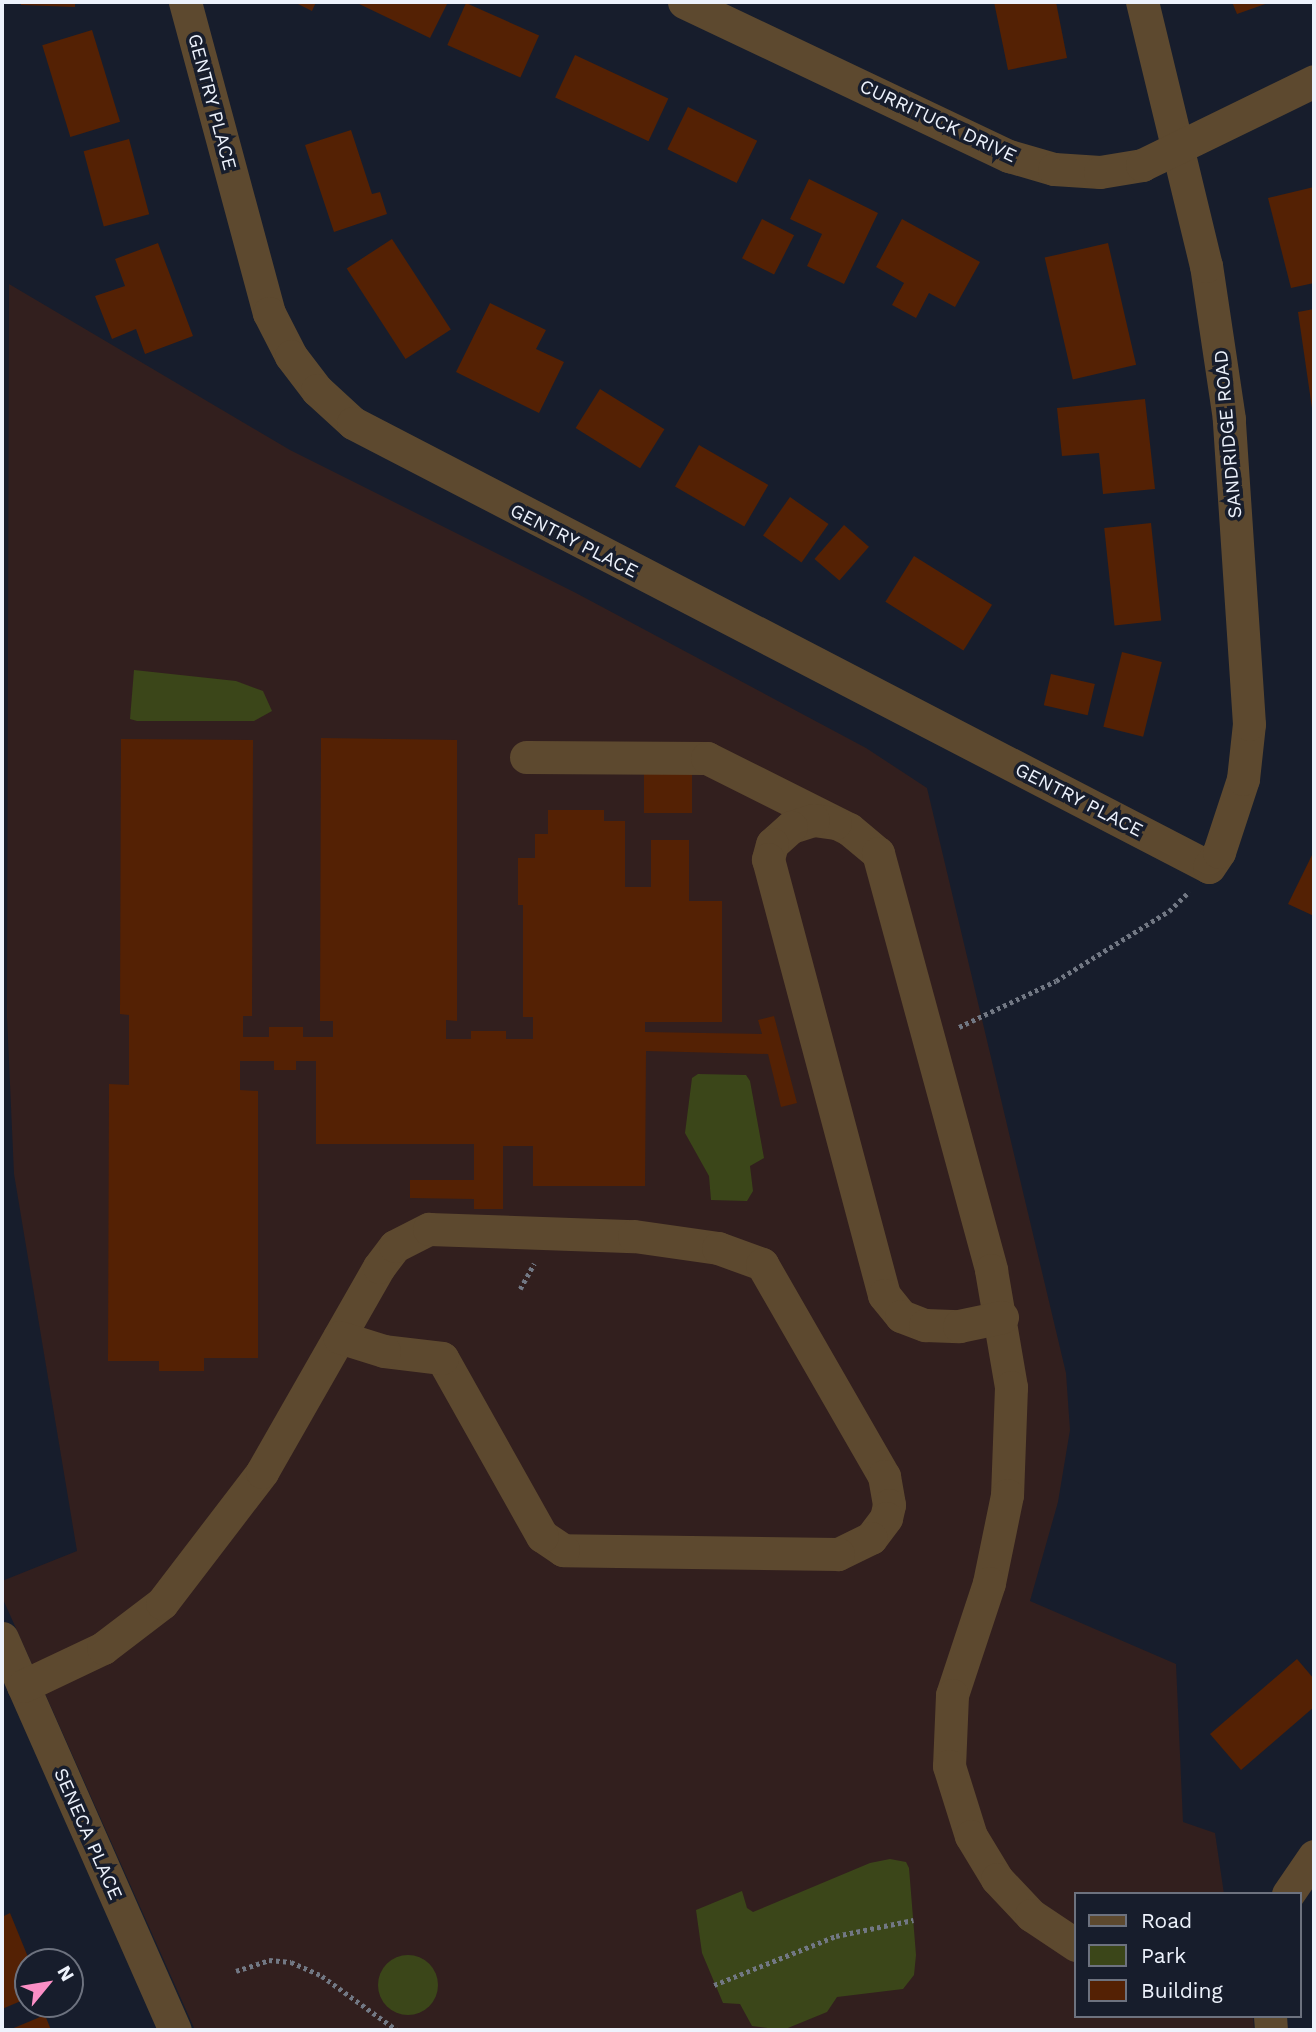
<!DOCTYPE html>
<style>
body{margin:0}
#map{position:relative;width:1316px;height:2032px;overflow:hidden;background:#171d2c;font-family:"Work Sans",sans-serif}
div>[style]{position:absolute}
.education>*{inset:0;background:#321f1e}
.green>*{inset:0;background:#3b4619}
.round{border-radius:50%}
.building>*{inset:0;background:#542104;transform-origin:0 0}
.path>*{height:4.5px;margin-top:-2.25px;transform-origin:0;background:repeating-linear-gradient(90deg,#727884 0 3.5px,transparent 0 7px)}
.minor>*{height:33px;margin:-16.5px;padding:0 16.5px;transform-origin:16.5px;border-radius:16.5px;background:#5d492f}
span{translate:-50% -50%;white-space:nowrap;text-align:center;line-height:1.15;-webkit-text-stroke:7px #171d2c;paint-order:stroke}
.street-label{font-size:19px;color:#edf2fc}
.frame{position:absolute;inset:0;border:4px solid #edf2fc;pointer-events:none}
.legend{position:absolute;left:1074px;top:1892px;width:228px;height:126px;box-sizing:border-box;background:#171d2c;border:2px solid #6d727f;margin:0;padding:9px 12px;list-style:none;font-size:21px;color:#edf2fc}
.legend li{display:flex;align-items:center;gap:14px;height:35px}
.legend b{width:35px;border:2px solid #6d727f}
.north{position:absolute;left:14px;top:1948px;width:70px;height:70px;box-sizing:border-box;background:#171d2c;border:2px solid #6d727f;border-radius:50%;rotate:60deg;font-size:19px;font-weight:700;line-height:28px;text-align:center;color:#edf2fc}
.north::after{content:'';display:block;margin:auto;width:24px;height:32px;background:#fb8fc6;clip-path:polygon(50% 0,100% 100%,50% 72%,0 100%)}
</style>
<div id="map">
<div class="education">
<div style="clip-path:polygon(9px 284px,290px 450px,576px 593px,866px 748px,927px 788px,1066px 1373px,1070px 1430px,1058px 1502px,1030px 1601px,1176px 1664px,1183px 1822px,1215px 1833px,1224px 1894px,1076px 1894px,1076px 2016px,1253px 2016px,1254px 2030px,195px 2030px,2px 1597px,2px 1581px,77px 1551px,14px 1174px,7px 1017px)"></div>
</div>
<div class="green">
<div style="clip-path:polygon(134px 670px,236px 681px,263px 691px,272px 711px,254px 721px,137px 721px,130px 719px)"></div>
<div style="clip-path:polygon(698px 1074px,746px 1075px,750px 1081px,764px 1158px,750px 1166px,753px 1191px,747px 1201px,711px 1200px,709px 1176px,685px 1133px,692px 1078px)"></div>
<div style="clip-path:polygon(890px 1859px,906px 1862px,909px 1868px,916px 1955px,914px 1975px,903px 1989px,837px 1997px,827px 2012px,783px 2030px,752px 2026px,740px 2004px,723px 2003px,702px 1953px,696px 1910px,742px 1891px,747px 1908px,753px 1912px,870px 1863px)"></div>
<div class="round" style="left:378px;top:1955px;width:60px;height:60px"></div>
</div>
<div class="building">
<div style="clip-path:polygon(21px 2px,75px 2px,75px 7px,21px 5px)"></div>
<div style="clip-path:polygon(294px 2px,316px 2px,312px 11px)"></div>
<div style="clip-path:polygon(355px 2px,448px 2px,430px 38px)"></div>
<div style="clip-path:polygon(994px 2px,1056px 2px,1067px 58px,1008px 70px)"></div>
<div style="clip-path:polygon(1232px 2px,1271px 2px,1237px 14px)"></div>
<div style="left:466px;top:3px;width:80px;height:46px;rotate:24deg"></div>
<div style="left:92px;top:30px;width:96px;height:52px;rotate:73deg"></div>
<div style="left:575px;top:55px;width:103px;height:47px;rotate:25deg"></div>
<div style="left:688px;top:107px;width:77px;height:47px;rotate:26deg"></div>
<div style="clip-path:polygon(351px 130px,372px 194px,380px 192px,387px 214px,334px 232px,305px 145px)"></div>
<div style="left:129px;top:139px;width:78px;height:47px;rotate:75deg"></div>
<div style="clip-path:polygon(809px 179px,878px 213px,844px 284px,807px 266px,822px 234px,790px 219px)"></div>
<div style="clip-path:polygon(1314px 187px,1314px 283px,1291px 288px,1268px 198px)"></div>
<div style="left:762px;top:219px;width:36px;height:44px;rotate:27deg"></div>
<div style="clip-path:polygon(902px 219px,980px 262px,955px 307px,929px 293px,916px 318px,892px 305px,904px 283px,876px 267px)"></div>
<div style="left:392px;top:239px;width:108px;height:54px;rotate:57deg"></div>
<div style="clip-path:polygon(158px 243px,193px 336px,145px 354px,136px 329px,112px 339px,95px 296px,125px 286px,115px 259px)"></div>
<div style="left:1108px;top:243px;width:125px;height:65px;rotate:77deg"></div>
<div style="clip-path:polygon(490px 303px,546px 330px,536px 349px,564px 362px,539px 413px,456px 372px)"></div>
<div style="clip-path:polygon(1314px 309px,1314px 415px,1313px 415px,1298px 312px)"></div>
<div style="left:600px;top:389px;width:76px;height:46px;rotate:32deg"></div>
<div style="clip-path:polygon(1145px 399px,1155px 489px,1103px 494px,1099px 453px,1062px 456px,1057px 408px)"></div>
<div style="left:699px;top:445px;width:80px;height:48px;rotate:30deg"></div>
<div style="left:790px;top:497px;width:47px;height:47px;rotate:35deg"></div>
<div style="left:1151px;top:523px;width:98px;height:47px;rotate:84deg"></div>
<div style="left:844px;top:525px;width:33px;height:45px;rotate:41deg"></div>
<div style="left:914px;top:556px;width:92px;height:54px;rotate:32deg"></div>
<div style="left:1122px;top:652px;width:41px;height:77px;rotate:14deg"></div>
<div style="left:1051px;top:674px;width:45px;height:32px;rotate:13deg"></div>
<div style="clip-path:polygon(321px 738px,457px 740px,457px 1021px,446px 1020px,446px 1039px,471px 1039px,471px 1031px,506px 1031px,506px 1039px,533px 1039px,533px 1017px,523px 1017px,523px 905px,518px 905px,518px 858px,535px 858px,535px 834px,548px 834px,548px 810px,604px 810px,604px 821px,625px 821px,625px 887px,651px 887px,651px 840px,689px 840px,689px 901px,722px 901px,722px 1022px,645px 1022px,645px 1032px,762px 1034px,758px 1020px,774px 1016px,797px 1103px,781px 1107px,768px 1054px,646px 1051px,645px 1186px,533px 1186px,533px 1146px,503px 1146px,503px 1209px,474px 1209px,474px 1199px,410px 1198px,410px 1180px,474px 1180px,474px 1144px,316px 1144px,316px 1061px,296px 1061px,296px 1070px,274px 1070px,274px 1061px,240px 1061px,240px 1090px,258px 1091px,258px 1358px,204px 1358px,204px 1371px,159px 1371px,159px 1361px,108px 1361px,109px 1084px,129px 1085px,129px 1015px,120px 1014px,121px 739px,253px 740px,252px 1016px,243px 1016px,243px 1037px,269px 1037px,269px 1027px,303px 1027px,303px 1037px,333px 1037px,333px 1021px,320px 1021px)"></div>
<div style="left:644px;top:773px;width:48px;height:40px"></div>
<div style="clip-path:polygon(1314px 851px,1314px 916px,1288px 904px)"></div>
<div style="clip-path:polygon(1297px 1659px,1314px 1679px,1314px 1707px,1241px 1770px,1210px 1734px)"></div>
<div style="clip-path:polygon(10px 1913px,30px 1962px,28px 1998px,2px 2009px,2px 1917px)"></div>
<div style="clip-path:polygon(45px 2015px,51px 2030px,9px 2030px)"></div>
</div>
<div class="path">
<div style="left:959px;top:1027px;width:107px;rotate:-25.4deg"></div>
<div style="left:1056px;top:981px;width:133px;rotate:-31.8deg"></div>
<div style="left:1169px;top:911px;width:28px;rotate:-44deg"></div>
<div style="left:520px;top:1289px;width:29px;rotate:-61deg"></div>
<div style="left:236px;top:1971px;width:35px;rotate:-18deg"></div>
<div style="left:269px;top:1960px;width:22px;rotate:5deg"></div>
<div style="left:291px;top:1962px;width:34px;rotate:24deg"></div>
<div style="left:322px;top:1976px;width:92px;rotate:35.8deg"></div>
<div style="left:714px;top:1985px;width:131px;rotate:-21.9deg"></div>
<div style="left:836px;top:1936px;width:79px;rotate:-11.7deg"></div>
</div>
<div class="minor">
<div style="left:185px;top:2px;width:322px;rotate:74.9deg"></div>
<div style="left:269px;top:313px;width:48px;rotate:62.9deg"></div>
<div style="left:291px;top:356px;width:43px;rotate:52.6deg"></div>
<div style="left:317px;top:390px;width:49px;rotate:42.5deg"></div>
<div style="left:353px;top:423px;width:964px;rotate:27.42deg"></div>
<div style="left:1209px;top:867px;width:18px;rotate:-56deg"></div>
<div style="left:1219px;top:852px;width:77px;rotate:-71.8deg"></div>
<div style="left:1243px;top:779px;width:55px;rotate:-83.8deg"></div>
<div style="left:1249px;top:724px;width:306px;rotate:-93.8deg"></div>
<div style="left:1229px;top:419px;width:155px;rotate:-98.5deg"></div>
<div style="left:1206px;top:266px;width:272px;rotate:-103.6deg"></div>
<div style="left:684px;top:2px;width:360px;rotate:25.4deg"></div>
<div style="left:1009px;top:156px;width:47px;rotate:16.1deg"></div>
<div style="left:1054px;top:169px;width:46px;rotate:3.7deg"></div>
<div style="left:1100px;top:172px;width:43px;rotate:-9.5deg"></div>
<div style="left:1142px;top:165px;width:191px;rotate:-26deg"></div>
<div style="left:526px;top:757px;width:181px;rotate:0.3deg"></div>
<div style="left:707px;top:758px;width:159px;rotate:26.6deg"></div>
<div style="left:849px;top:829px;width:38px;rotate:40deg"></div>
<div style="left:878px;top:853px;width:432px;rotate:74.8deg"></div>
<div style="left:991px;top:1270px;width:119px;rotate:80.3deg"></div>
<div style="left:1011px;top:1387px;width:108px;rotate:92.1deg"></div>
<div style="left:1007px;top:1495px;width:90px;rotate:101.6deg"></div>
<div style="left:989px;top:1583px;width:118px;rotate:108.3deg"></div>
<div style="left:952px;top:1695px;width:71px;rotate:92.4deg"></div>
<div style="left:949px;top:1766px;width:73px;rotate:72.6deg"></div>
<div style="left:971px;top:1836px;width:50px;rotate:58.8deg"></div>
<div style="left:997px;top:1879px;width:50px;rotate:46.6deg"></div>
<div style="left:1031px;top:1915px;width:54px;rotate:33.7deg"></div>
<div style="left:835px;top:823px;width:22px;rotate:-172deg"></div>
<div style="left:813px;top:820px;width:23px;rotate:162deg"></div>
<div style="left:791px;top:827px;width:25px;rotate:138deg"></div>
<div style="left:772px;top:844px;width:16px;rotate:105deg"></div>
<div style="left:768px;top:859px;width:451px;rotate:75.1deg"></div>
<div style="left:884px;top:1295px;width:27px;rotate:51deg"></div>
<div style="left:901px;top:1316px;width:26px;rotate:21deg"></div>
<div style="left:925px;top:1325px;width:34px;rotate:2deg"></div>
<div style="left:959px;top:1326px;width:44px;rotate:-11.8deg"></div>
<div style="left:2px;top:1638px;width:428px;rotate:66.2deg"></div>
<div style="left:23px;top:1686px;width:89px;rotate:-25.4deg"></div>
<div style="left:103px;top:1648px;width:74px;rotate:-37.3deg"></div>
<div style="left:162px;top:1603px;width:165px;rotate:-52.6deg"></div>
<div style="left:262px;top:1472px;width:236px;rotate:-60.3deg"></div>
<div style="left:379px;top:1267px;width:26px;rotate:-53deg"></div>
<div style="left:395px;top:1246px;width:38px;rotate:-27deg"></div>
<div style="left:429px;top:1229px;width:205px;rotate:2deg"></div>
<div style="left:634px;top:1236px;width:85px;rotate:8.1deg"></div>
<div style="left:718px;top:1248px;width:47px;rotate:20deg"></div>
<div style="left:762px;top:1264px;width:245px;rotate:60.1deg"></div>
<div style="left:884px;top:1476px;width:29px;rotate:80deg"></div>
<div style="left:889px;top:1505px;width:13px;rotate:103deg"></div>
<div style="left:886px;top:1518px;width:25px;rotate:127deg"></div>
<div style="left:871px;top:1538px;width:37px;rotate:154deg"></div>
<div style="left:838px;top:1554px;width:275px;rotate:-179.2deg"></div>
<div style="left:563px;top:1550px;width:25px;rotate:-146deg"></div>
<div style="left:542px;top:1536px;width:204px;rotate:-119.3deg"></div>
<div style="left:442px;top:1358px;width:58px;rotate:-173.1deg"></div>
<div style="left:384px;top:1351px;width:47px;rotate:-162.7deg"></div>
<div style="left:1288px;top:1894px;width:46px;rotate:-55.6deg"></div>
<div style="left:1270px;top:2016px;width:14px;rotate:86deg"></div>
</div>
<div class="street-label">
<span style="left:212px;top:102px;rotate:75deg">GENTRY PLACE</span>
<span style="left:938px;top:121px;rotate:25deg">CURRITUCK DRIVE</span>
<span style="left:1228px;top:434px;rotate:-95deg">SANDRIDGE ROAD</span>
<span style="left:574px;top:541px;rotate:27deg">GENTRY PLACE</span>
<span style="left:1079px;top:800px;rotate:27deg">GENTRY PLACE</span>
<span style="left:88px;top:1834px;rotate:66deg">SENECA PLACE</span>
</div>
<div class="frame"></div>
<ul class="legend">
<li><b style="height:9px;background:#5d492f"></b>Road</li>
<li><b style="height:19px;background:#3b4619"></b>Park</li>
<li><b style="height:19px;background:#542104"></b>Building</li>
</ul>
<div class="north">N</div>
</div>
